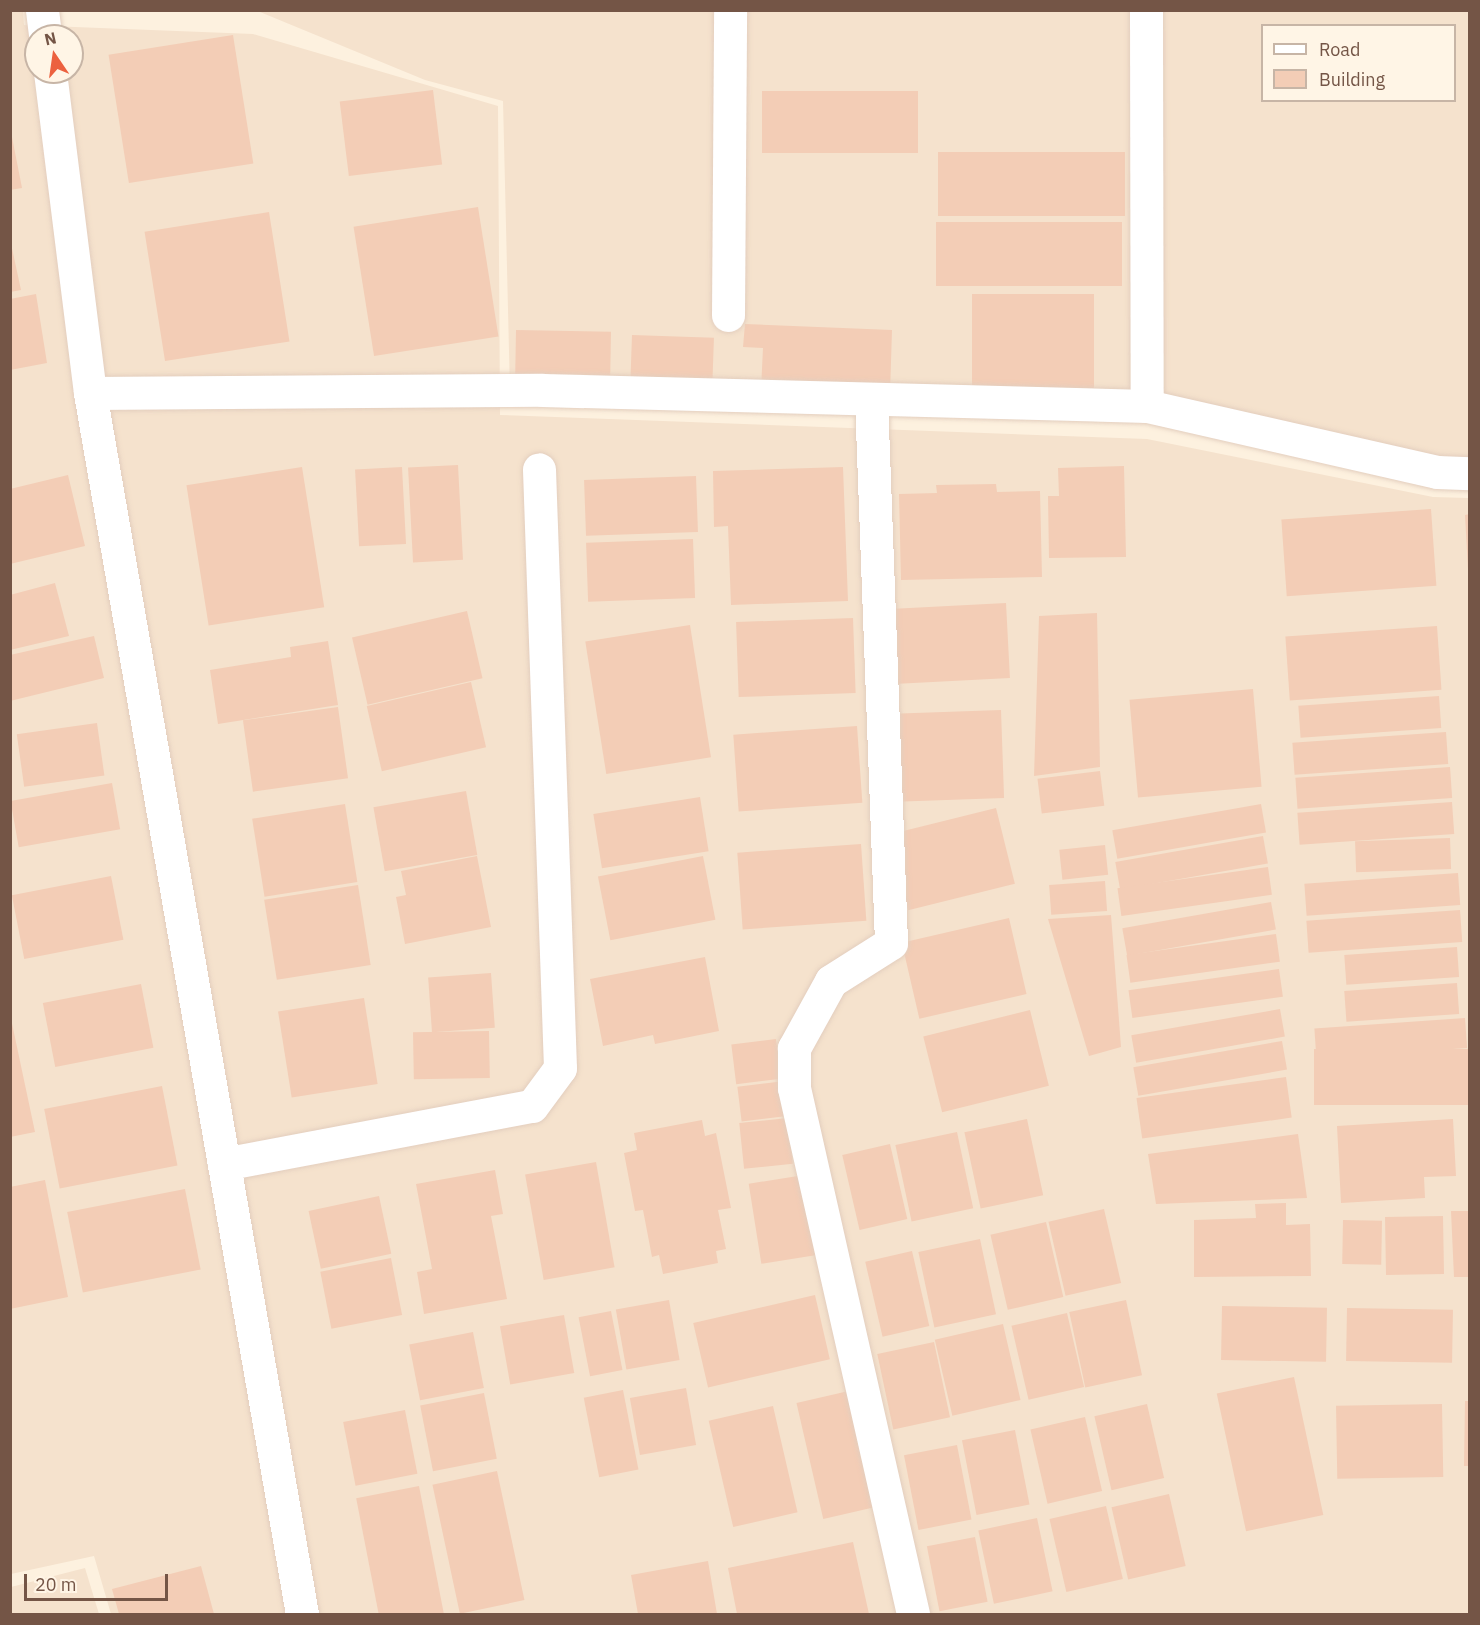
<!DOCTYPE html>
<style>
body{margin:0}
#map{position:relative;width:1480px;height:1625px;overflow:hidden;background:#fdf1df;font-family:"IBM Plex Sans",sans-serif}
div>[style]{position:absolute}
.residential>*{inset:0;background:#f5e2cd}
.building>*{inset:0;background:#f3cdb6;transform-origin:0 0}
.roads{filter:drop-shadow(0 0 2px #e3cebe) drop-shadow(0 0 2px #e3cebe)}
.street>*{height:33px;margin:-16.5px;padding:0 16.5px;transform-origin:16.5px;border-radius:16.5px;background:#fff}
span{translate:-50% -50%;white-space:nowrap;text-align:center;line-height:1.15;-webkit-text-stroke:4.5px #fff5e6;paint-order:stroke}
.frame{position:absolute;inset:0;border:12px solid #745546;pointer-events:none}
.legend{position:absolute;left:1261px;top:24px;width:195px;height:78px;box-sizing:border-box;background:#fff5e6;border:2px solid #c7b5a6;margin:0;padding:8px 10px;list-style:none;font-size:18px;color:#745546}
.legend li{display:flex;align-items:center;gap:12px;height:30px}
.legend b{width:30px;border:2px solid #c7b5a6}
.north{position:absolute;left:24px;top:24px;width:60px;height:60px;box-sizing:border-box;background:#fff5e6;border:2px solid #c7b5a6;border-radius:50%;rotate:347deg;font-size:16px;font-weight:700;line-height:24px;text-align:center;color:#745546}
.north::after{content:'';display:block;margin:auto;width:21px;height:27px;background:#ec613f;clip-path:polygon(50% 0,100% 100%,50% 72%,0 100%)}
.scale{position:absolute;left:24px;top:1574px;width:144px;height:27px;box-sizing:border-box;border:3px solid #745546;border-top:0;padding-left:8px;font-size:18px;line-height:21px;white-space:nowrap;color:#745546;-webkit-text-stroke:4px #fff5e6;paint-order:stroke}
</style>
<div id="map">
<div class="residential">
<div style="clip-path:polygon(evenodd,10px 11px,23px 11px,24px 25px,253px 34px,498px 106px,500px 415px,1147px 439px,1433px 497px,1469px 498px,1469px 1614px,111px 1614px,94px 1556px,11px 1574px,10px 11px,36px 36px,72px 36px,72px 72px,36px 72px,36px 36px)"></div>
<div style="clip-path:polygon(evenodd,239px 11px,1469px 11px,1469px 485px,1147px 416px,510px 393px,503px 101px,425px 80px,260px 12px,239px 11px,1262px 26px,1454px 26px,1454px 100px,1262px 100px,1262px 26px)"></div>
<div style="clip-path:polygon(85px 1568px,99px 1614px,11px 1614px,11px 1587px)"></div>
</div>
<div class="building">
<div style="left:233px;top:35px;width:130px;height:126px;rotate:81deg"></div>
<div style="left:433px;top:90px;width:75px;height:94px;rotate:83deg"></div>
<div style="left:918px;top:91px;width:62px;height:156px;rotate:90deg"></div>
<div style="clip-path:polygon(10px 127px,22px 188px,10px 190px)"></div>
<div style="left:1125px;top:152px;width:64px;height:187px;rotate:90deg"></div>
<div style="left:478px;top:207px;width:131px;height:126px;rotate:81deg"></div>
<div style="left:269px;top:212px;width:131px;height:126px;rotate:81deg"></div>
<div style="left:1122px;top:222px;width:64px;height:186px;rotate:90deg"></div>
<div style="clip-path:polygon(10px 239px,21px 290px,10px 292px)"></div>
<div style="clip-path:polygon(36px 294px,47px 363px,10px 370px,10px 299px)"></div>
<div style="left:1094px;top:294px;width:99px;height:122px;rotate:90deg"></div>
<div style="clip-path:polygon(745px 324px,892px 330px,890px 394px,761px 389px,763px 348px,743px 347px)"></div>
<div style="left:516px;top:330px;width:95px;height:58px;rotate:1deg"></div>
<div style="left:632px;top:335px;width:82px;height:54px;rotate:2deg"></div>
<div style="left:458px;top:465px;width:95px;height:50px;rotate:87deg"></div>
<div style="clip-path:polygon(1124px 466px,1126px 557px,1049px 558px,1048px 496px,1059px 496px,1058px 468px)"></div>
<div style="left:302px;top:467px;width:142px;height:117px;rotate:81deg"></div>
<div style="left:402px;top:467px;width:77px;height:47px;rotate:87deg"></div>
<div style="clip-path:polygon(843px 467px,848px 601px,731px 605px,728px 526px,714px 527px,713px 471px)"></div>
<div style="clip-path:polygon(68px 475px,85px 546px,10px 564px,10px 489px)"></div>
<div style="left:696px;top:476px;width:56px;height:112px;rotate:88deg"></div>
<div style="clip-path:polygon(996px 484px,997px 492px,1040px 491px,1042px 577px,901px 580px,899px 494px,937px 493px,936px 485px)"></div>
<div style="left:1431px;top:509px;width:77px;height:150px;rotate:86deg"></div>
<div style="clip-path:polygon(1470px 514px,1470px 569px,1468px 569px,1465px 515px)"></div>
<div style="left:693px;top:539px;width:59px;height:107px;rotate:88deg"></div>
<div style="clip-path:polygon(55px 583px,69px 636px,10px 650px,10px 595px)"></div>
<div style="left:1006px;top:603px;width:75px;height:116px;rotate:87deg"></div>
<div style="left:467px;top:611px;width:69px;height:118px;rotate:77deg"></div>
<div style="clip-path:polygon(1097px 613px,1100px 767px,1034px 776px,1039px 616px)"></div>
<div style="left:853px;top:618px;width:75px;height:117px;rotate:88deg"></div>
<div style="left:690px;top:625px;width:134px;height:106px;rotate:81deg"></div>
<div style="left:1437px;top:626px;width:64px;height:152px;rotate:86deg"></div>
<div style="clip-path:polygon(94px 636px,104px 678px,10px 701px,10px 655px)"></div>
<div style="clip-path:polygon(328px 641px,338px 705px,218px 724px,210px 670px,291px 657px,290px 647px)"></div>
<div style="left:471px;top:682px;width:67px;height:107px;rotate:77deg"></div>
<div style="left:1253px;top:689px;width:98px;height:124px;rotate:85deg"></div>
<div style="left:1439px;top:696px;width:32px;height:141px;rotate:86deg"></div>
<div style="left:338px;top:707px;width:72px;height:96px;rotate:82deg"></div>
<div style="left:1001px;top:710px;width:88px;height:108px;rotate:88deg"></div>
<div style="left:97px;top:723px;width:53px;height:81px;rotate:82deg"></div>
<div style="left:857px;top:726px;width:77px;height:124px;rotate:86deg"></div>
<div style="left:1446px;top:732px;width:32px;height:154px;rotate:86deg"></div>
<div style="left:1450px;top:767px;width:31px;height:155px;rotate:86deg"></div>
<div style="left:1100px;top:771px;width:35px;height:63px;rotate:83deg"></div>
<div style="left:112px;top:783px;width:47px;height:103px;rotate:80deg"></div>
<div style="left:466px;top:791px;width:65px;height:94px;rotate:80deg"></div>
<div style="left:700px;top:797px;width:55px;height:108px;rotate:81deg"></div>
<div style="left:1452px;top:802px;width:32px;height:155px;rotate:86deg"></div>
<div style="left:345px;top:804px;width:79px;height:94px;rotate:81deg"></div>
<div style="left:1261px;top:804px;width:29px;height:151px;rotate:80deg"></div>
<div style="left:996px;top:808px;width:78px;height:110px;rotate:76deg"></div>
<div style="left:1263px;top:836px;width:28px;height:150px;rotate:80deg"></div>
<div style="left:1450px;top:838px;width:31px;height:95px;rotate:88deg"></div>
<div style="left:861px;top:844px;width:77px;height:124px;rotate:86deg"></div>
<div style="left:1105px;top:845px;width:30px;height:46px;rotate:84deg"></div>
<div style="clip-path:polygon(477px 856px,491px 927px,405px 944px,396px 897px,406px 895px,401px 871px)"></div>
<div style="left:703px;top:856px;width:65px;height:107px;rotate:79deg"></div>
<div style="left:1268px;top:867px;width:28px;height:152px;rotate:82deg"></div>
<div style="left:1458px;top:873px;width:32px;height:154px;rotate:86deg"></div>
<div style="left:111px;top:876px;width:65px;height:101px;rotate:79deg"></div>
<div style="left:1105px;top:881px;width:30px;height:56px;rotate:86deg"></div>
<div style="left:358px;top:885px;width:81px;height:95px;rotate:81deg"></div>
<div style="left:1271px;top:902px;width:28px;height:151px;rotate:80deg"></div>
<div style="left:1460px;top:910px;width:32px;height:154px;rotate:86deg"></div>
<div style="clip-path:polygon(1111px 915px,1121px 1047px,1089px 1056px,1048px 919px)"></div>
<div style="left:1009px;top:918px;width:78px;height:110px;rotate:77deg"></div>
<div style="left:1276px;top:934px;width:28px;height:151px;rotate:82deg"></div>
<div style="left:1457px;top:947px;width:30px;height:113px;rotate:86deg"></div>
<div style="clip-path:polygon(705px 957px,719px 1031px,655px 1044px,653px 1035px,603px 1046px,590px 979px)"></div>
<div style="left:1279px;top:969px;width:28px;height:152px;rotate:82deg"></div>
<div style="left:491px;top:973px;width:55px;height:63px;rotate:86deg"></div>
<div style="left:1457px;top:983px;width:31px;height:113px;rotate:86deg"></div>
<div style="left:141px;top:984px;width:65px;height:100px;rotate:79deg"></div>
<div style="left:364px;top:998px;width:87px;height:87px;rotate:81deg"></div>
<div style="left:1280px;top:1009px;width:28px;height:151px;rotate:80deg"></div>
<div style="left:1030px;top:1010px;width:78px;height:110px;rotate:76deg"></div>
<div style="clip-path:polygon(10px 1014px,35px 1132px,10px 1137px)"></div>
<div style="left:1465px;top:1018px;width:30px;height:151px;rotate:86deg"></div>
<div style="left:489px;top:1031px;width:47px;height:76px;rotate:89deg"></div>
<div style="left:776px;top:1039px;width:40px;height:45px;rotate:83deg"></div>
<div style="left:1282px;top:1041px;width:29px;height:151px;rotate:80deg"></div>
<div style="left:1470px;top:1049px;width:56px;height:156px;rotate:90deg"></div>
<div style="left:1286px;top:1077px;width:41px;height:151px;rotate:82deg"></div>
<div style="left:785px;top:1081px;width:35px;height:48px;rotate:83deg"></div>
<div style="left:162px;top:1086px;width:81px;height:120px;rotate:79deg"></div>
<div style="left:788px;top:1118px;width:46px;height:49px;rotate:84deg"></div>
<div style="left:1027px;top:1119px;width:78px;height:64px;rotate:78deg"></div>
<div style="clip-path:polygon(1453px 1119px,1456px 1176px,1424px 1177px,1425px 1198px,1341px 1203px,1337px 1126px)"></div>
<div style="clip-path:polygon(702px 1120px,705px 1136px,716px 1133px,731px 1208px,718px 1210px,726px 1249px,716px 1251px,718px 1263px,663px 1274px,659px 1255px,652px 1257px,643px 1210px,635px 1211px,624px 1153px,637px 1150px,634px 1133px)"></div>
<div style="left:957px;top:1132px;width:78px;height:63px;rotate:78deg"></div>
<div style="clip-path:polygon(1298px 1134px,1307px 1198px,1156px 1204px,1148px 1154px)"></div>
<div style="left:890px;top:1144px;width:77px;height:49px;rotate:77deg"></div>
<div style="left:596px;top:1162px;width:107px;height:72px;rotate:80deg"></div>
<div style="clip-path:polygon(495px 1170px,503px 1214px,491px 1216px,507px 1299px,424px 1314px,417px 1272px,432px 1269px,416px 1184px)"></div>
<div style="left:804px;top:1175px;width:81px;height:56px;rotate:81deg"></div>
<div style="clip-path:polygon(45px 1180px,68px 1297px,10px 1309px,10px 1187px)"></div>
<div style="left:185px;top:1189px;width:82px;height:120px;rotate:79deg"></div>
<div style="left:379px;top:1196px;width:59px;height:72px;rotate:78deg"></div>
<div style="clip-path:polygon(1286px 1203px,1286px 1225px,1310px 1224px,1311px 1276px,1194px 1277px,1194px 1220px,1256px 1218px,1255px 1204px)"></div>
<div style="left:1104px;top:1209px;width:76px;height:57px;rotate:77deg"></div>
<div style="clip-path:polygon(1451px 1211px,1470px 1211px,1470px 1277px,1454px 1277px)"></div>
<div style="left:1443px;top:1216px;width:58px;height:58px;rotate:89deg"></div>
<div style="left:1343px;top:1220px;width:39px;height:44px;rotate:1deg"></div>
<div style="left:1046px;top:1222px;width:77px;height:57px;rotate:77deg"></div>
<div style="left:980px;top:1239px;width:77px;height:63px;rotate:78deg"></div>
<div style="left:912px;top:1251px;width:77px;height:48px;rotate:77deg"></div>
<div style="left:391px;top:1258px;width:58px;height:72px;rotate:79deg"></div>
<div style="left:815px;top:1295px;width:66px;height:125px;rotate:77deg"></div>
<div style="left:669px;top:1300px;width:61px;height:54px;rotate:80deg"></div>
<div style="left:1126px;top:1300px;width:77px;height:58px;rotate:78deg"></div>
<div style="left:1222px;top:1306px;width:105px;height:54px;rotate:1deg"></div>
<div style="left:1347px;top:1308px;width:106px;height:53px;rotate:1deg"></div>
<div style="left:611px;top:1311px;width:60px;height:33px;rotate:79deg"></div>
<div style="left:1067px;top:1313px;width:76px;height:57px;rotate:77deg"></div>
<div style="left:564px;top:1315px;width:59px;height:65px;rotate:80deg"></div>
<div style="left:1003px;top:1324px;width:78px;height:70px;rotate:77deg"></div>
<div style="left:473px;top:1332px;width:57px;height:65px;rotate:79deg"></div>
<div style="left:934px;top:1342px;width:77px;height:58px;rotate:78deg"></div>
<div style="left:1294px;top:1377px;width:141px;height:79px;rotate:78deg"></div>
<div style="left:686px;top:1388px;width:58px;height:57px;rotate:80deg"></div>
<div style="left:623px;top:1390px;width:81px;height:40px;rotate:79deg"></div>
<div style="left:853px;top:1390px;width:119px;height:58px;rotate:77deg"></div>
<div style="left:484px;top:1393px;width:67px;height:65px;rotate:79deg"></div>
<div style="clip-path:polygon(1465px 1401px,1470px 1401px,1470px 1466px,1464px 1466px)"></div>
<div style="left:1147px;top:1404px;width:76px;height:54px;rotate:77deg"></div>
<div style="left:1442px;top:1404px;width:73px;height:106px;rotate:89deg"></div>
<div style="left:773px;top:1406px;width:109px;height:66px;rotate:77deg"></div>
<div style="left:405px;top:1410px;width:65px;height:63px;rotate:79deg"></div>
<div style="left:1085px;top:1417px;width:76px;height:56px;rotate:77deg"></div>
<div style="left:1015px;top:1430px;width:76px;height:54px;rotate:79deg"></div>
<div style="left:957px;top:1445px;width:76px;height:54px;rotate:79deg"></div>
<div style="left:497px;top:1471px;width:132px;height:66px;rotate:78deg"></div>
<div style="left:419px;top:1486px;width:130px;height:64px;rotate:79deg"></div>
<div style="left:1169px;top:1494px;width:74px;height:59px;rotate:77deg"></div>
<div style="left:1106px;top:1506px;width:75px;height:58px;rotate:77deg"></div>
<div style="left:1037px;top:1518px;width:75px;height:60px;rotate:78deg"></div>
<div style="left:975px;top:1537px;width:66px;height:49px;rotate:79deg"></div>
<div style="clip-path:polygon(853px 1542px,869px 1614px,737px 1614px,728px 1568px)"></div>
<div style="clip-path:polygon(708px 1561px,717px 1614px,638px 1614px,631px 1575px)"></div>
<div style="clip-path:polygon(201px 1566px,214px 1614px,119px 1614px,112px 1589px)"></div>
</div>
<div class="roads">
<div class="street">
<div style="left:42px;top:10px;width:26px;rotate:83deg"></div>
<div style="left:1146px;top:10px;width:396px;rotate:89.9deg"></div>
<div style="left:50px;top:72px;width:323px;rotate:82.9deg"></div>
<div style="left:90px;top:393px;width:1239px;rotate:80.15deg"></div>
<div style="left:728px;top:315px;width:305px;rotate:-89.6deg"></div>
<div style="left:90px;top:393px;width:452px;rotate:-0.4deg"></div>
<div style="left:542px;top:390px;width:605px;rotate:1.51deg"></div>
<div style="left:1147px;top:406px;width:297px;rotate:12.8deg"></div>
<div style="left:1437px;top:472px;width:33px;rotate:2deg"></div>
<div style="left:871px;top:399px;width:544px;rotate:87.89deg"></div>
<div style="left:891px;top:943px;width:71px;rotate:147.7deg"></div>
<div style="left:831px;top:981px;width:77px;rotate:118.9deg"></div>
<div style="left:794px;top:1048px;width:40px;rotate:90deg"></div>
<div style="left:794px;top:1088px;width:539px;rotate:77.25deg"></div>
<div style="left:224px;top:1164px;width:313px;rotate:-10.7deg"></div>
<div style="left:532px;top:1106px;width:47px;rotate:-53.6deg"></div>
<div style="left:560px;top:1068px;width:599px;rotate:-92.01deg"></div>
</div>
</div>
<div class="frame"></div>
<ul class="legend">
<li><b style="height:8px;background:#fff"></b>Road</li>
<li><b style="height:16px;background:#f3cdb6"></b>Building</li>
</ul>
<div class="north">N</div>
<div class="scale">20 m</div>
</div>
